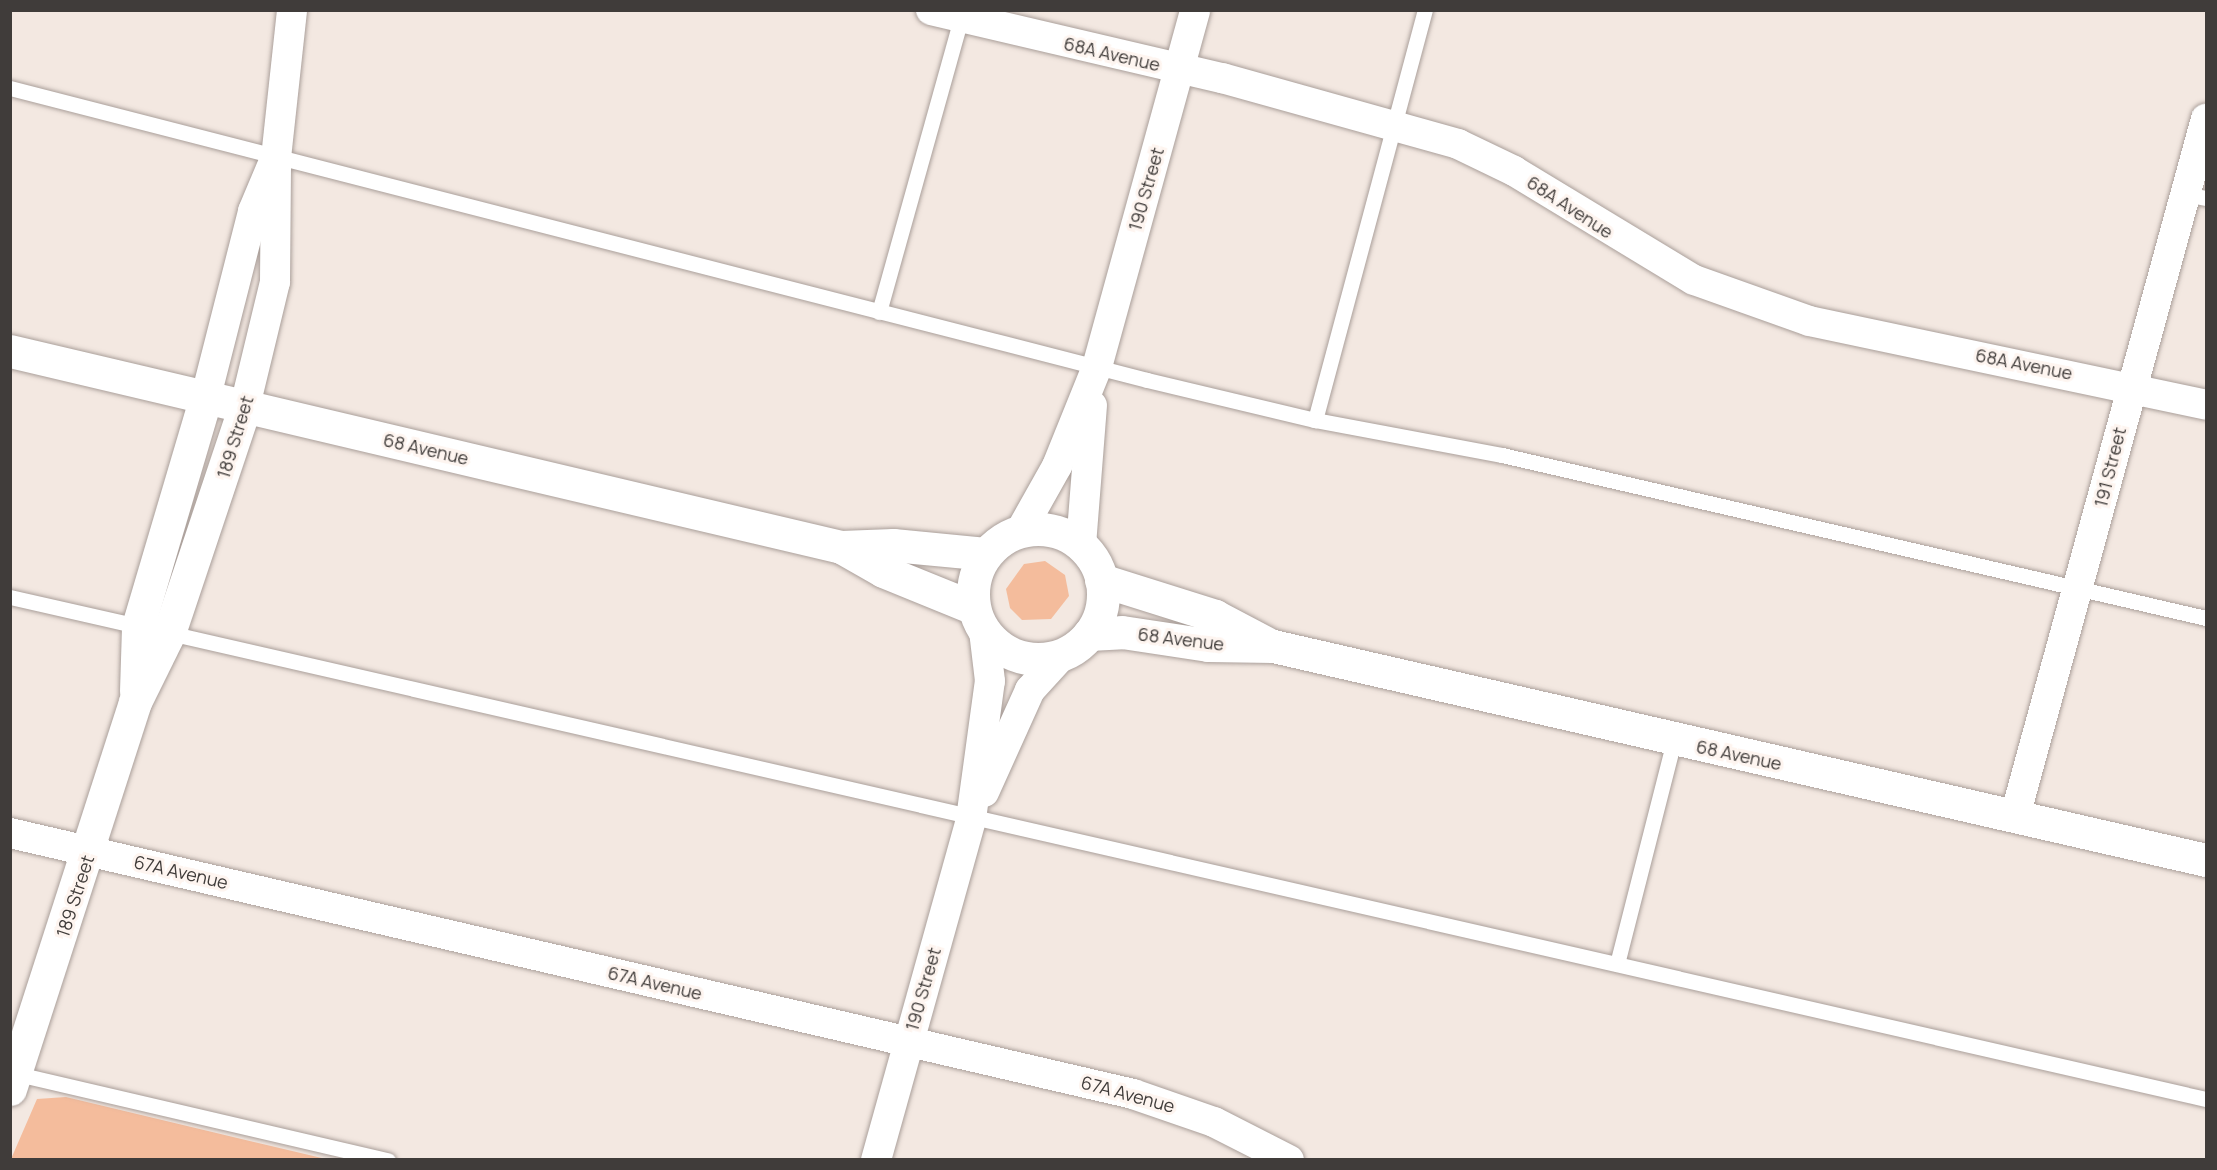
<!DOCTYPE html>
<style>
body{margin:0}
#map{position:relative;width:2217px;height:1170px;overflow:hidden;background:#f3e8e1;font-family:Manrope,sans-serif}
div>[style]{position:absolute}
.green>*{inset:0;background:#f4bc9c}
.roads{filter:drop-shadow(0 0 2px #aa9f9a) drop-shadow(0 0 2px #aa9f9a)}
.service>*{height:15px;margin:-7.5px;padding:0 7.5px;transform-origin:7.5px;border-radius:7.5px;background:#fff}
.minor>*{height:30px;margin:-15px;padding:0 15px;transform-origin:15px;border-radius:15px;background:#fff}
.tertiary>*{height:33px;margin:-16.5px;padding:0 16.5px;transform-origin:16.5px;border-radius:16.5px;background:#fff}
.tertiary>.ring{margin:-16.5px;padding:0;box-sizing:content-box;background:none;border:33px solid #fff;border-radius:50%}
span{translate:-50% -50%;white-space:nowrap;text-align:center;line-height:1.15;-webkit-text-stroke:6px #fef5f0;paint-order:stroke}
.street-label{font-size:18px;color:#403c3a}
.frame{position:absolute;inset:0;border:12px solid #403c3a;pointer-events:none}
</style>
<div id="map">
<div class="green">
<div style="clip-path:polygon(1045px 561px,1065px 575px,1069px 596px,1051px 619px,1022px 620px,1010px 608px,1006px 589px,1024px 564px)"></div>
<div style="clip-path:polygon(66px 1097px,271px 1146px,326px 1159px,11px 1159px,37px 1099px)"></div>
</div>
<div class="roads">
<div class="service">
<div style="left:10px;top:88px;width:1174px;rotate:14.4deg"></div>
<div style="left:1147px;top:380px;width:173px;rotate:13.4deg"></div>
<div style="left:1315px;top:420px;width:190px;rotate:10.6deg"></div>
<div style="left:1502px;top:455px;width:723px;rotate:13.04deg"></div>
<div style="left:2185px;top:194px;width:21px;rotate:11deg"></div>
<div style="left:879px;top:312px;width:305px;rotate:-74.4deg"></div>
<div style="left:1315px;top:420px;width:424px;rotate:-75deg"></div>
<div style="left:10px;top:597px;width:135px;rotate:12.8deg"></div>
<div style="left:165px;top:632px;width:2094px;rotate:12.89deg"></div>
<div style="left:1617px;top:964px;width:230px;rotate:-75.7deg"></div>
<div style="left:13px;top:1073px;width:385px;rotate:13.1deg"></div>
</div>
<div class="minor">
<div style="left:931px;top:10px;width:299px;rotate:13.2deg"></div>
<div style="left:1222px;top:78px;width:245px;rotate:15.6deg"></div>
<div style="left:1458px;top:144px;width:62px;rotate:25.7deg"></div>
<div style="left:1514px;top:171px;width:210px;rotate:31.2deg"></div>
<div style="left:1694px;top:280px;width:122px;rotate:19.6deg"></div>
<div style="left:1809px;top:321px;width:406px;rotate:11.9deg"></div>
<div style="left:206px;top:396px;width:191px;rotate:-75.7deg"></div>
<div style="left:253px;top:211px;width:49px;rotate:-67.1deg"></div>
<div style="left:245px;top:406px;width:128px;rotate:-76.4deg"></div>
<div style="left:275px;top:282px;width:124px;rotate:-89.5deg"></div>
<div style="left:276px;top:158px;width:149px;rotate:-83.8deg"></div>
<div style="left:1020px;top:532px;width:76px;rotate:-60.7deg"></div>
<div style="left:1057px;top:466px;width:107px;rotate:-68deg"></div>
<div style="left:1097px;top:367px;width:370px;rotate:-74.6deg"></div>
<div style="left:1081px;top:545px;width:140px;rotate:-85.5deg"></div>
<div style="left:984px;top:792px;width:112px;rotate:-65.7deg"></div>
<div style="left:1030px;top:690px;width:49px;rotate:-47.5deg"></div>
<div style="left:2015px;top:816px;width:723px;rotate:-74.68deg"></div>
<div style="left:10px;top:833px;width:1153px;rotate:13.08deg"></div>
<div style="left:1133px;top:1094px;width:86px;rotate:19.1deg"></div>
<div style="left:1214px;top:1122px;width:84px;rotate:26.9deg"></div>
<div style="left:876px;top:1160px;width:354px;rotate:-74.4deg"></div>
<div style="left:971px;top:819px;width:139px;rotate:-82.2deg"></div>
<div style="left:990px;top:681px;width:50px;rotate:-96.8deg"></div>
</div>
<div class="tertiary">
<div style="left:10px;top:351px;width:854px;rotate:13.27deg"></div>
<div style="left:841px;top:547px;width:52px;rotate:-2.2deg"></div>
<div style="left:893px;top:545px;width:93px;rotate:5.5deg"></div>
<div class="ring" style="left:973px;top:529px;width:97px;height:97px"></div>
<div style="left:841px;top:547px;width:48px;rotate:29.7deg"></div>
<div style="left:883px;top:571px;width:98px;rotate:22.1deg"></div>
<div style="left:1101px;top:580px;width:120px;rotate:17.5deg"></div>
<div style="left:1215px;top:616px;width:58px;rotate:27.9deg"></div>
<div style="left:1089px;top:634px;width:33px;rotate:-3deg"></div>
<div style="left:1122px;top:632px;width:87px;rotate:8.6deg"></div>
<div style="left:1208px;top:645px;width:65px;rotate:0.9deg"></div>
<div style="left:1273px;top:646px;width:957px;rotate:12.92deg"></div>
<div style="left:136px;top:691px;width:65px;rotate:-88.2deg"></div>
<div style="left:138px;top:626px;width:240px;rotate:-73.5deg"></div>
<div style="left:10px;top:1089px;width:407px;rotate:-72.1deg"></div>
<div style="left:135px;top:702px;width:77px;rotate:-63.8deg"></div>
<div style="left:169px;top:633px;width:239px;rotate:-71.5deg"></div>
</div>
</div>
<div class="street-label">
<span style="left:1112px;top:54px;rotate:13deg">68A Avenue</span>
<span style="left:1146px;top:189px;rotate:-74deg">190 Street</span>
<span style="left:1570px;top:207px;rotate:33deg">68A Avenue</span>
<span style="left:2024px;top:364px;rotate:11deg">68A Avenue</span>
<span style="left:235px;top:437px;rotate:-73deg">189 Street</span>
<span style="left:426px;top:449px;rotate:13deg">68 Avenue</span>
<span style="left:2110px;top:467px;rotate:-76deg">191 Street</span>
<span style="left:1181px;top:639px;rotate:7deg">68 Avenue</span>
<span style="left:1739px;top:755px;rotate:12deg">68 Avenue</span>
<span style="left:181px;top:872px;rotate:13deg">67A Avenue</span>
<span style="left:75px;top:896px;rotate:-72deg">189 Street</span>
<span style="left:655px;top:983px;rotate:13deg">67A Avenue</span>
<span style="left:923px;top:989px;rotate:-74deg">190 Street</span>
<span style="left:1128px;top:1094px;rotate:15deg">67A Avenue</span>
</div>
<div class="frame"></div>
</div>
